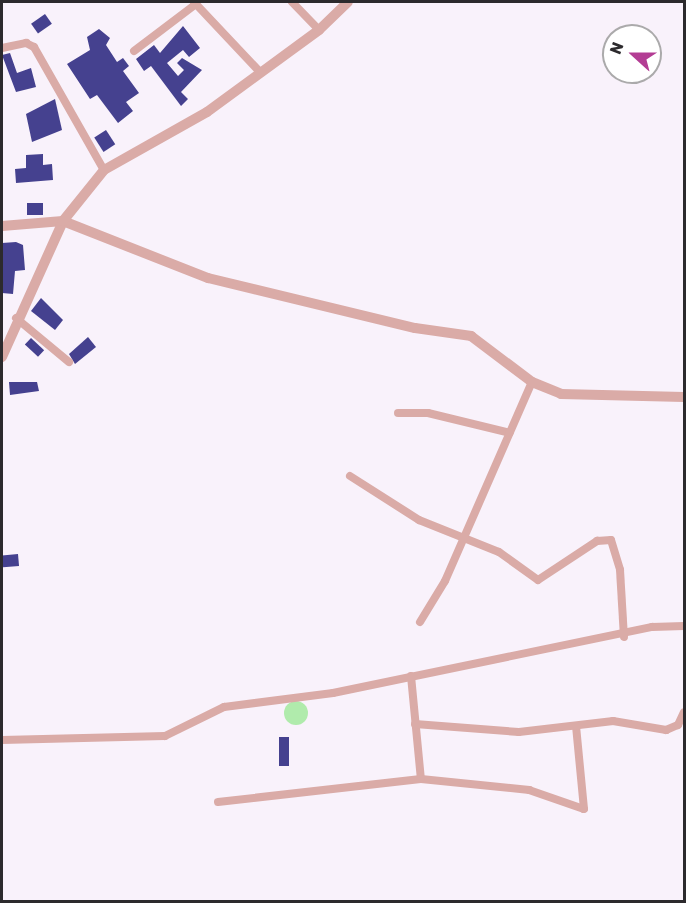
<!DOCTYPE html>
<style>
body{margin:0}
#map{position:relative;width:686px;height:903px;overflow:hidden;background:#f9f2fb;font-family:Rubik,sans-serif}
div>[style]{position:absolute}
.green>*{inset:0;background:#b0ebac}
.round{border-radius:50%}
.building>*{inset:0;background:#45418f;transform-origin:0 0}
.minor>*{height:8px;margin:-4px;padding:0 4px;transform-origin:4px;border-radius:4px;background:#daaba7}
.tertiary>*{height:10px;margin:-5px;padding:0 5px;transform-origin:5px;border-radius:5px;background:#daaba7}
span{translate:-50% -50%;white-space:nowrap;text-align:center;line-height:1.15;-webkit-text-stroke:6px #fff;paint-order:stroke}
.frame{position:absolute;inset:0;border:3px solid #2c2a2d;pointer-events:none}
.north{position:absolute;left:602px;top:24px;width:60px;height:60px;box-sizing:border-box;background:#fff;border:2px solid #abaaab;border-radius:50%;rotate:291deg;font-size:16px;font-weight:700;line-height:24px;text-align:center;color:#2c2a2d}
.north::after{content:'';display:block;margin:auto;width:21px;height:27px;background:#b33d94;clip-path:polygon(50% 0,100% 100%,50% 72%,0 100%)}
</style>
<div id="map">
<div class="green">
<div class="round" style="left:284px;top:701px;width:24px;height:24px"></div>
</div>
<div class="building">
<div style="left:45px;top:14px;width:12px;height:17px;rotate:55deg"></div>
<div style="clip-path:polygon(183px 26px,200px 48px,189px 57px,183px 50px,167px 63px,178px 76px,184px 70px,177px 63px,182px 58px,202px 70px,181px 92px,188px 99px,181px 106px,151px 66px,144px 71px,136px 59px,154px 45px,160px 53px)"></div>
<div style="clip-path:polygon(99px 29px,110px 38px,106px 45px,117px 62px,123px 58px,129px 66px,123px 71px,139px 93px,126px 102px,133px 111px,118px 123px,97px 95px,90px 99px,67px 64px,90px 50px,87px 37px)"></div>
<div style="clip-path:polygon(10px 53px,17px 73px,31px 68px,36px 87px,16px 92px,2px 55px)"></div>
<div style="clip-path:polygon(55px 99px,62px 130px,32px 142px,26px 114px)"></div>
<div style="left:106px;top:130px;width:17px;height:14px;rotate:57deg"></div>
<div style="clip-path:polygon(43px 154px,43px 165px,52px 164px,53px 180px,16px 183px,15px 169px,26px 168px,26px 155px)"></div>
<div style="left:43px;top:203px;width:12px;height:16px;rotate:90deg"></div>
<div style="clip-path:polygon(16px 242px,23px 245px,25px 270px,15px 271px,13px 294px,2px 293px,2px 243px)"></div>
<div style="clip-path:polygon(41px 298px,63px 320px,55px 330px,31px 311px)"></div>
<div style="clip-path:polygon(88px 337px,96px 347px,75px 364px,69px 354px)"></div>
<div style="left:31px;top:338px;width:18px;height:9px;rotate:43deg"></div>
<div style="clip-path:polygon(9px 382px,37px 382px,39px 391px,10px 395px)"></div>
<div style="left:18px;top:554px;width:12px;height:16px;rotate:85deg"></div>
<div style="left:279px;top:737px;width:10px;height:29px"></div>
</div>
<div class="minor">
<div style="left:194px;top:2px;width:96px;rotate:46.7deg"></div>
<div style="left:292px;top:2px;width:39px;rotate:46deg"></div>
<div style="left:2px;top:48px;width:25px;rotate:-12deg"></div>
<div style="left:26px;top:43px;width:9px;rotate:27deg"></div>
<div style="left:34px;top:47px;width:142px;rotate:60.4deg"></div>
<div style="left:134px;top:51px;width:78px;rotate:-37.2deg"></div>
<div style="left:16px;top:318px;width:69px;rotate:39.7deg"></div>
<div style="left:398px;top:413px;width:30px"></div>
<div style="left:428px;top:413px;width:84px;rotate:13.7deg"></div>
<div style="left:350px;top:476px;width:82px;rotate:32.5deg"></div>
<div style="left:419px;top:520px;width:86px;rotate:21.8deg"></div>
<div style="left:499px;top:552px;width:48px;rotate:35.7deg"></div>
<div style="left:538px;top:580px;width:71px;rotate:-33.5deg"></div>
<div style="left:597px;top:541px;width:14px;rotate:-4deg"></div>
<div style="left:611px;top:540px;width:31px;rotate:73deg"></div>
<div style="left:620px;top:570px;width:67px;rotate:86.6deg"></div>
<div style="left:420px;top:622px;width:48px;rotate:-58.6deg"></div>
<div style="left:445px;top:581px;width:217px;rotate:-66.4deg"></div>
<div style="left:411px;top:676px;width:103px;rotate:84.5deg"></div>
<div style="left:421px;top:779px;width:109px;rotate:5.8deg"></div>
<div style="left:529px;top:790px;width:58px;rotate:19.1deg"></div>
<div style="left:584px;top:809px;width:83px;rotate:-95.5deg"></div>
<div style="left:415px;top:724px;width:104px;rotate:4.4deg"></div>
<div style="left:519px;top:732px;width:95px;rotate:-6.7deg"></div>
<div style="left:613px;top:721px;width:54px;rotate:9.6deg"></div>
<div style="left:666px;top:730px;width:13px;rotate:-23deg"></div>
<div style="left:678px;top:725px;width:14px;rotate:-65deg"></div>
<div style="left:2px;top:740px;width:163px;rotate:-1.4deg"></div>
<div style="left:165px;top:736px;width:66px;rotate:-26.2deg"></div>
<div style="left:224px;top:707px;width:110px;rotate:-7.3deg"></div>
<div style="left:333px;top:693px;width:326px;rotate:-11.7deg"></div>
<div style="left:652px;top:627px;width:32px;rotate:-2deg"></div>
<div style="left:218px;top:802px;width:204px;rotate:-6.5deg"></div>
</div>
<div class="tertiary">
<div style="left:2px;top:226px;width:61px;rotate:-4.7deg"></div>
<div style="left:63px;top:221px;width:156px;rotate:21.5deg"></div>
<div style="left:208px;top:278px;width:213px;rotate:13.6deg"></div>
<div style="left:415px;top:328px;width:57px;rotate:8.1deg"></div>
<div style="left:471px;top:336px;width:76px;rotate:37deg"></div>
<div style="left:532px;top:382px;width:31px;rotate:22deg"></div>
<div style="left:561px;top:394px;width:123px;rotate:1.4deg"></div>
<div style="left:2px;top:357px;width:149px;rotate:-65.8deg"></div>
<div style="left:63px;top:221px;width:65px;rotate:-51.2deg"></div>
<div style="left:104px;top:170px;width:118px;rotate:-29.4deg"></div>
<div style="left:207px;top:112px;width:139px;rotate:-36.2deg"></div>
<div style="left:319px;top:30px;width:40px;rotate:-44deg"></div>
</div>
<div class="frame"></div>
<div class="north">N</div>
</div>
